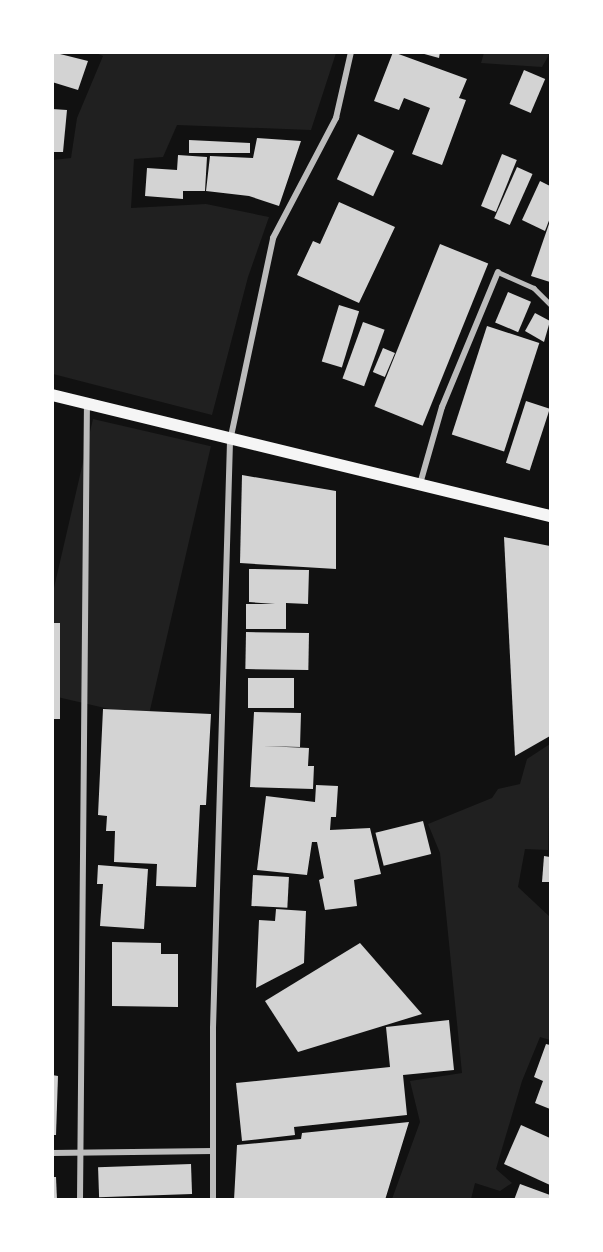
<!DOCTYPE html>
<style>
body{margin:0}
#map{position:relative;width:603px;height:1252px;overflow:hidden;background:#111;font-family:"Fira Sans",sans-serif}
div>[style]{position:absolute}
.green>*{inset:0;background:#202020;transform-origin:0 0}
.building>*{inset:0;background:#d3d3d3;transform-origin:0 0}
.service>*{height:4.5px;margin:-2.25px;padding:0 2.25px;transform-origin:2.25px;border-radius:2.25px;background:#bcbcbc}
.minor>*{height:6px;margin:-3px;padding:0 3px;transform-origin:3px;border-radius:3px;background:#bcbcbc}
.secondary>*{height:12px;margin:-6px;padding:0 6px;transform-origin:6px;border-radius:6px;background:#f5f5f5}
span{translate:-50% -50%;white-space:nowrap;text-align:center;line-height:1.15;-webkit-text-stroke:4.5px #fff;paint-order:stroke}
.frame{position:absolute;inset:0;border:54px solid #fff;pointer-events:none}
</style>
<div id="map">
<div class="green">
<div style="clip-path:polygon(96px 53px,336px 53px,311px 130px,177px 125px,163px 157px,134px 159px,131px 208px,206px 204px,269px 217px,248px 277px,212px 415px,53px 374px,53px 160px,71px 158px,77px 118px,103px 56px)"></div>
<div style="clip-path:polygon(484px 53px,550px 52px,550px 53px,542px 67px,481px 63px)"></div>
<div style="left:93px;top:419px;width:121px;height:279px;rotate:13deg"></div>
<div style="clip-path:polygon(550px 744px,548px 850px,525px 849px,518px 887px,550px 917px,550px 1040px,540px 1037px,522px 1081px,496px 1169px,512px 1183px,500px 1191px,475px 1183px,471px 1199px,392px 1199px,420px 1122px,410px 1081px,462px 1073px,440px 853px,428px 824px,492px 798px,498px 789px,520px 784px,527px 759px)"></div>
</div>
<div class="building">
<div style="clip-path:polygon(52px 52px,88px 61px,78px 90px,52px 82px)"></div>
<div style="clip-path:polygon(393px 52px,467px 79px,459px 98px,466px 100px,442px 165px,412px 154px,430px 108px,404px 98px,399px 110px,374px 101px)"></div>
<div style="clip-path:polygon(417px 52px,440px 52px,439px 58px)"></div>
<div style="left:524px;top:70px;width:23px;height:37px;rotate:23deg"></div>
<div style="clip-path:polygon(52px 109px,67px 110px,63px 152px,52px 152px)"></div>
<div style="left:358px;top:134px;width:40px;height:50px;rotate:25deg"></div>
<div style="clip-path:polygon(257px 138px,301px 141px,279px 206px,249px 196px,206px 191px,210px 156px,253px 158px)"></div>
<div style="clip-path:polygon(189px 140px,250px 143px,250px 153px,189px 153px)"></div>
<div style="left:502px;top:154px;width:16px;height:56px;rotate:22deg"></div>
<div style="clip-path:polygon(178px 155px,207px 157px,205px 191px,183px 191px,183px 199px,145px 196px,147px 168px,177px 170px)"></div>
<div style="left:517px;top:167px;width:17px;height:56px;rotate:24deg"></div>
<div style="clip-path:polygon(540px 181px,550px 186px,550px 218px,545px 231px,522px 220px)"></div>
<div style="clip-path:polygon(339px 202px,395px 227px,359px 303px,297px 275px,313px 241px,320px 244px)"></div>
<div style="clip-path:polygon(550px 221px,550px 282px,531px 276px)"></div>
<div style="left:440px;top:244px;width:52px;height:175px;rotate:22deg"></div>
<div style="left:508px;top:292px;width:25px;height:33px;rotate:23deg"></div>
<div style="left:339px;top:305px;width:21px;height:59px;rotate:17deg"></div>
<div style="clip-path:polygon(535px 313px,550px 321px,544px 342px,525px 331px)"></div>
<div style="left:363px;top:322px;width:23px;height:60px;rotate:20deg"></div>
<div style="left:487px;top:326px;width:55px;height:114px;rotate:18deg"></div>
<div style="left:383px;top:348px;width:13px;height:26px;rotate:23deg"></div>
<div style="left:526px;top:401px;width:25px;height:65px;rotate:18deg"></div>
<div style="clip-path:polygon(242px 475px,336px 491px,336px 569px,240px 563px)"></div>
<div style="clip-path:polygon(504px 537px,550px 546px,550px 736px,515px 756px)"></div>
<div style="clip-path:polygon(249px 569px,309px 570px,308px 604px,286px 603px,286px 629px,246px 629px,246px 604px,275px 604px,249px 602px)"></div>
<div style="left:52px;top:623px;width:8px;height:96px"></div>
<div style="left:246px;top:632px;width:63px;height:37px;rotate:1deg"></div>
<div style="left:248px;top:678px;width:46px;height:30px"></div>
<div style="clip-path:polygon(103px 709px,211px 714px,206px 805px,200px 805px,196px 887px,156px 886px,157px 864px,114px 862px,115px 831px,106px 831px,107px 816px,98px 815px)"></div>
<div style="clip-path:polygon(254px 712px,301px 713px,300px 747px,263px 746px,309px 748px,308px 766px,314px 766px,313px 789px,250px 787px)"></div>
<div style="clip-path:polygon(316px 785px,338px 786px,336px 817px,331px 817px,330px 830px,370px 828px,381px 874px,354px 880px,357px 906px,325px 910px,319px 880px,324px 878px,317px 842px,312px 842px,307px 875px,257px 870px,266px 796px,315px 802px)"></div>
<div style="left:423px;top:821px;width:34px;height:49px;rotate:76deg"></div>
<div style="clip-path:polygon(544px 856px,550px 857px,550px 882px,542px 882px)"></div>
<div style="clip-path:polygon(98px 865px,148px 869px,144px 929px,100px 926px,103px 884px,97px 884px)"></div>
<div style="left:253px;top:875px;width:36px;height:31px;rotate:3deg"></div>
<div style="clip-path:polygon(276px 909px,306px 911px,304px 963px,256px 988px,259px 920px,275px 921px)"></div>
<div style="clip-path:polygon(112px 942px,161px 943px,161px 954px,178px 954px,178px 1007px,112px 1006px)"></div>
<div style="clip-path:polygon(360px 943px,422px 1014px,298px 1052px,265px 1001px)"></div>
<div style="clip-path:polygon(449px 1020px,454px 1070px,403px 1075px,407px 1115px,294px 1127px,295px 1135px,242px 1141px,236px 1083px,390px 1067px,386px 1027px)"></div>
<div style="clip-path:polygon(546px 1044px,550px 1045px,550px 1109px,535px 1103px,543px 1081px,534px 1077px)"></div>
<div style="clip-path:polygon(52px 1075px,58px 1076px,56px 1135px,52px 1135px)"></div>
<div style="clip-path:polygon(409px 1122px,385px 1200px,234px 1200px,237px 1145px,301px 1139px,302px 1133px)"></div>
<div style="clip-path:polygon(521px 1125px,550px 1138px,550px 1185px,504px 1164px)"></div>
<div style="left:191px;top:1164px;width:30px;height:93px;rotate:88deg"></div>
<div style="clip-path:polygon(52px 1177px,56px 1177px,57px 1200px,52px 1200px)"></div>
<div style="clip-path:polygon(520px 1184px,550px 1195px,550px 1200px,514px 1200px)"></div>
</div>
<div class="service">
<div style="left:498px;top:272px;width:39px;rotate:24deg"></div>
<div style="left:534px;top:288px;width:23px;rotate:45deg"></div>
</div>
<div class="minor">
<div style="left:420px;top:484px;width:80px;rotate:-74.1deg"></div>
<div style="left:442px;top:407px;width:146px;rotate:-67.5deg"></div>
<div style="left:52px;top:1153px;width:161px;rotate:-0.7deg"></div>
<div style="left:80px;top:1200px;width:796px;rotate:-89.5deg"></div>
<div style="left:213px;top:1200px;width:172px;rotate:-90deg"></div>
<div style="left:213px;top:1028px;width:587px;rotate:-88.34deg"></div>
<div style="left:230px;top:441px;width:208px;rotate:-78deg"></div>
<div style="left:273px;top:238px;width:136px;rotate:-62.3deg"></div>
<div style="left:336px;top:118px;width:68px;rotate:-77.2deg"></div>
</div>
<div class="secondary">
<div style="left:52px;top:395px;width:512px;rotate:13.66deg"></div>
</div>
<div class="frame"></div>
</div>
